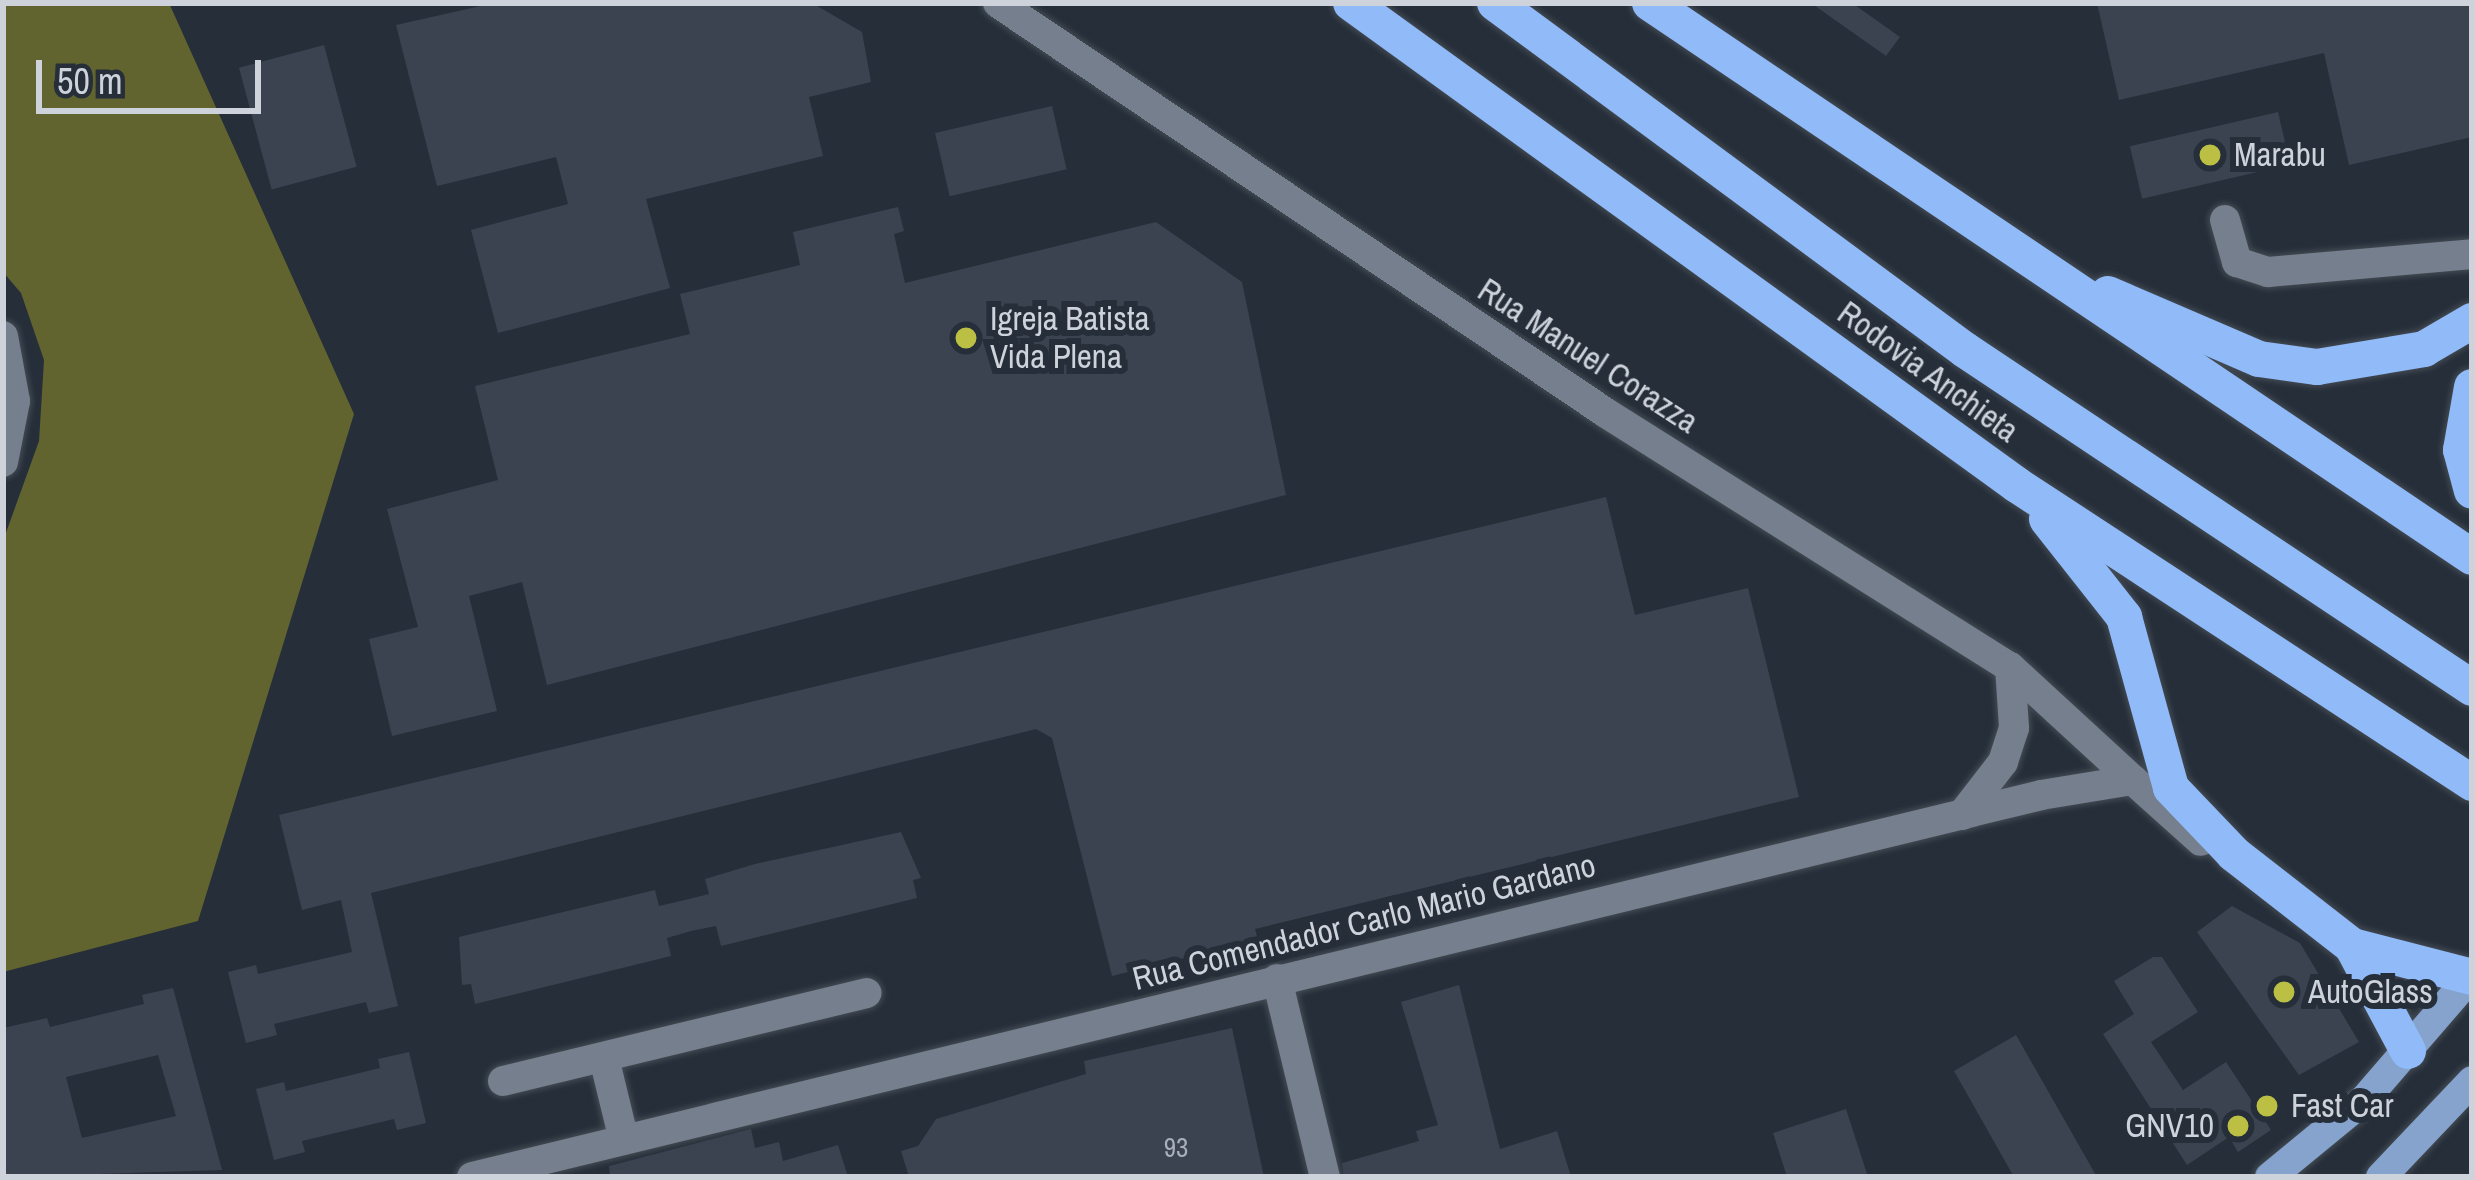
<!DOCTYPE html>
<style>
body{margin:0}
#map{position:relative;width:2475px;height:1180px;overflow:hidden;background:#252e39;font-family:"Archivo Narrow",sans-serif}
div>[style]{position:absolute}
.forest>*{inset:0;background:#61642f}
.building>*{inset:0;background:#3b4350;transform-origin:0 0}
.roads{filter:drop-shadow(0 0 3px #444b54) drop-shadow(0 0 3px #444b54)}
.minor>*{height:30px;margin:-15px;padding:0 15px;transform-origin:15px;border-radius:15px;background:#757f8d}
.major>*{height:30px;margin:-15px;padding:0 15px;transform-origin:15px;border-radius:15px;background:#85a3cd}
.highway>*{height:36px;margin:-18px;padding:0 18px;transform-origin:18px;border-radius:18px;background:#90bbf8}
.dots>*{width:33px;height:33px;translate:-50% -50%;box-sizing:border-box;border:6px solid #252e39;border-radius:50%}
span{translate:-50% -50%;white-space:nowrap;text-align:center;line-height:1.15;-webkit-text-stroke:12px #252e39;paint-order:stroke}
.number-label{font-size:27px;color:#a9afb8}
.number-label span{-webkit-text-stroke-width:0}
.poi-label{font-size:33px;color:#ced3db}
.left{translate:0 -50%;text-align:left}
.right{translate:-100% -50%;text-align:right}
.street-label{font-size:33px;color:#ced3db}
.frame{position:absolute;inset:0;border:6px solid #ced3db;pointer-events:none}
.scale{position:absolute;left:36px;top:60px;width:225px;height:54px;box-sizing:border-box;border:6px solid #ced3db;border-top:0;padding-left:15px;font-size:36px;line-height:42px;white-space:nowrap;color:#ced3db;-webkit-text-stroke:9px #252e39;paint-order:stroke}
</style>
<div id="map">
<div class="forest">
<div style="clip-path:polygon(3px 3px,169px 3px,354px 414px,198px 921px,3px 972px,3px 541px,39px 441px,44px 360px,21px 293px,3px 272px)"></div>
</div>
<div class="building">
<div style="clip-path:polygon(494px 3px,812px 3px,862px 32px,871px 82px,809px 97px,823px 156px,646px 199px,670px 288px,498px 333px,471px 230px,568px 204px,556px 157px,437px 186px,396px 25px)"></div>
<div style="clip-path:polygon(1811px 3px,1852px 3px,1900px 37px,1886px 56px)"></div>
<div style="clip-path:polygon(2097px 3px,2472px 3px,2472px 137px,2349px 165px,2324px 53px,2119px 100px)"></div>
<div style="left:324px;top:45px;width:126px;height:88px;rotate:75deg"></div>
<div style="left:1052px;top:106px;width:65px;height:120px;rotate:77deg"></div>
<div style="left:2278px;top:112px;width:54px;height:152px;rotate:77deg"></div>
<div style="clip-path:polygon(898px 207px,904px 231px,894px 234px,905px 283px,1156px 222px,1242px 282px,1286px 495px,547px 685px,522px 582px,469px 596px,497px 711px,392px 736px,369px 639px,418px 627px,387px 509px,498px 480px,475px 386px,690px 334px,680px 294px,800px 265px,793px 232px)"></div>
<div style="clip-path:polygon(1606px 497px,1635px 615px,1748px 588px,1799px 797px,1255px 929px,1258px 940px,1112px 976px,1052px 738px,1036px 729px,371px 893px,398px 1006px,369px 1013px,366px 1002px,274px 1024px,277px 1035px,246px 1043px,228px 972px,256px 965px,258px 974px,352px 952px,341px 900px,302px 910px,279px 815px)"></div>
<div style="clip-path:polygon(901px 832px,921px 878px,913px 880px,917px 898px,721px 946px,716px 926px,691px 931px,667px 938px,671px 956px,475px 1004px,471px 984px,462px 985px,459px 937px,655px 890px,659px 906px,685px 900px,709px 894px,705px 879px,755px 864px)"></div>
<div style="clip-path:polygon(2232px 906px,2300px 943px,2359px 1042px,2299px 1075px,2197px 932px)"></div>
<div style="clip-path:polygon(2153px 957px,2162px 957px,2198px 1012px,2151px 1042px,2183px 1090px,2226px 1062px,2271px 1130px,2238px 1152px,2229px 1137px,2187px 1165px,2103px 1034px,2134px 1014px,2114px 981px)"></div>
<div style="clip-path:polygon(1459px 985px,1500px 1149px,1557px 1131px,1571px 1177px,1344px 1177px,1342px 1163px,1419px 1141px,1416px 1131px,1438px 1125px,1401px 1002px)"></div>
<div style="clip-path:polygon(evenodd,173px 988px,222px 1170px,3px 1177px,3px 1028px,47px 1018px,50px 1027px,144px 1004px,142px 995px,173px 988px,158px 1055px,176px 1116px,82px 1138px,66px 1077px,158px 1055px)"></div>
<div style="clip-path:polygon(1232px 1028px,1264px 1177px,909px 1177px,901px 1151px,918px 1146px,936px 1119px,1086px 1074px,1084px 1061px)"></div>
<div style="clip-path:polygon(2016px 1035px,2097px 1177px,2014px 1177px,1954px 1071px)"></div>
<div style="clip-path:polygon(409px 1052px,426px 1123px,397px 1130px,394px 1119px,302px 1141px,305px 1152px,274px 1160px,256px 1089px,284px 1082px,286px 1091px,380px 1068px,378px 1059px)"></div>
<div style="clip-path:polygon(1846px 1109px,1868px 1177px,1787px 1177px,1773px 1133px)"></div>
<div style="clip-path:polygon(751px 1129px,755px 1148px,779px 1142px,783px 1161px,838px 1145px,848px 1177px,610px 1177px,609px 1166px)"></div>
</div>
<div class="roads">
<div class="minor">
<div style="left:998px;top:3px;width:733px;rotate:33.99deg"></div>
<div style="left:1606px;top:413px;width:477px;rotate:32.2deg"></div>
<div style="left:2010px;top:667px;width:61px;rotate:86.2deg"></div>
<div style="left:2014px;top:728px;width:36px;rotate:108deg"></div>
<div style="left:2003px;top:762px;width:67px;rotate:127.7deg"></div>
<div style="left:2225px;top:220px;width:44px;rotate:74.1deg"></div>
<div style="left:2237px;top:262px;width:33px;rotate:18deg"></div>
<div style="left:2268px;top:272px;width:205px;rotate:-5deg"></div>
<div style="left:3px;top:336px;width:66px;rotate:79.5deg"></div>
<div style="left:15px;top:401px;width:62px;rotate:101.1deg"></div>
<div style="left:2010px;top:667px;width:167px;rotate:42.6deg"></div>
<div style="left:1277px;top:979px;width:204px;rotate:76.4deg"></div>
<div style="left:604px;top:1058px;width:84px;rotate:76.3deg"></div>
<div style="left:503px;top:1081px;width:374px;rotate:-13.6deg"></div>
<div style="left:472px;top:1177px;width:1615px;rotate:-13.68deg"></div>
<div style="left:2041px;top:795px;width:93px;rotate:-9.3deg"></div>
<div style="left:2133px;top:780px;width:91px;rotate:41.9deg"></div>
</div>
<div class="major">
<div style="left:2270px;top:1177px;width:123px;rotate:-39.4deg"></div>
<div style="left:2365px;top:1099px;width:164px;rotate:-49.2deg"></div>
<div style="left:2381px;top:1177px;width:132px;rotate:-46.5deg"></div>
</div>
<div class="highway">
<div style="left:1351px;top:3px;width:822px;rotate:35.89deg"></div>
<div style="left:2017px;top:485px;width:544px;rotate:33.22deg"></div>
<div style="left:1495px;top:3px;width:584px;rotate:36.44deg"></div>
<div style="left:1965px;top:350px;width:609px;rotate:33.69deg"></div>
<div style="left:1650px;top:3px;width:991px;rotate:33.98deg"></div>
<div style="left:2108px;top:294px;width:164px;rotate:23.3deg"></div>
<div style="left:2259px;top:359px;width:59px;rotate:7.9deg"></div>
<div style="left:2317px;top:367px;width:109px;rotate:-9.5deg"></div>
<div style="left:2424px;top:349px;width:56px;rotate:-30.3deg"></div>
<div style="left:2472px;top:387px;width:64px;rotate:99.9deg"></div>
<div style="left:2461px;top:450px;width:42px;rotate:75deg"></div>
<div style="left:2047px;top:519px;width:125px;rotate:51.8deg"></div>
<div style="left:2124px;top:617px;width:177px;rotate:74.6deg"></div>
<div style="left:2171px;top:788px;width:91px;rotate:46.3deg"></div>
<div style="left:2234px;top:854px;width:150px;rotate:37.9deg"></div>
<div style="left:2352px;top:946px;width:119px;rotate:61.9deg"></div>
<div style="left:2352px;top:946px;width:124px;rotate:14.5deg"></div>
</div>
</div>
<div class="dots">
<div style="left:2210px;top:155px;background:#bbc045"></div>
<div style="left:966px;top:338px;background:#bbc045"></div>
<div style="left:2284px;top:992px;background:#bbc045"></div>
<div style="left:2267px;top:1106px;background:#bbc045"></div>
<div style="left:2238px;top:1126px;background:#bbc045"></div>
</div>
<div class="number-label">
<span style="left:1176px;top:1148px">93</span>
</div>
<div class="poi-label">
<span class="left" style="left:2234px;top:155px">Marabu</span>
<span class="left" style="left:990px;top:338px">Igreja Batista<br>Vida Plena</span>
<span class="left" style="left:2308px;top:992px">AutoGlass</span>
<span class="left" style="left:2291px;top:1106px">Fast Car</span>
<span class="right" style="left:2214px;top:1126px">GNV10</span>
</div>
<div class="street-label">
<span style="left:1588px;top:356px;rotate:33deg">Rua Manuel Corazza</span>
<span style="left:1928px;top:372px;rotate:36deg">Rodovia Anchieta</span>
<span style="left:1364px;top:922px;rotate:-14deg">Rua Comendador Carlo Mario Gardano</span>
</div>
<div class="frame"></div>
<div class="scale">50 m</div>
</div>
